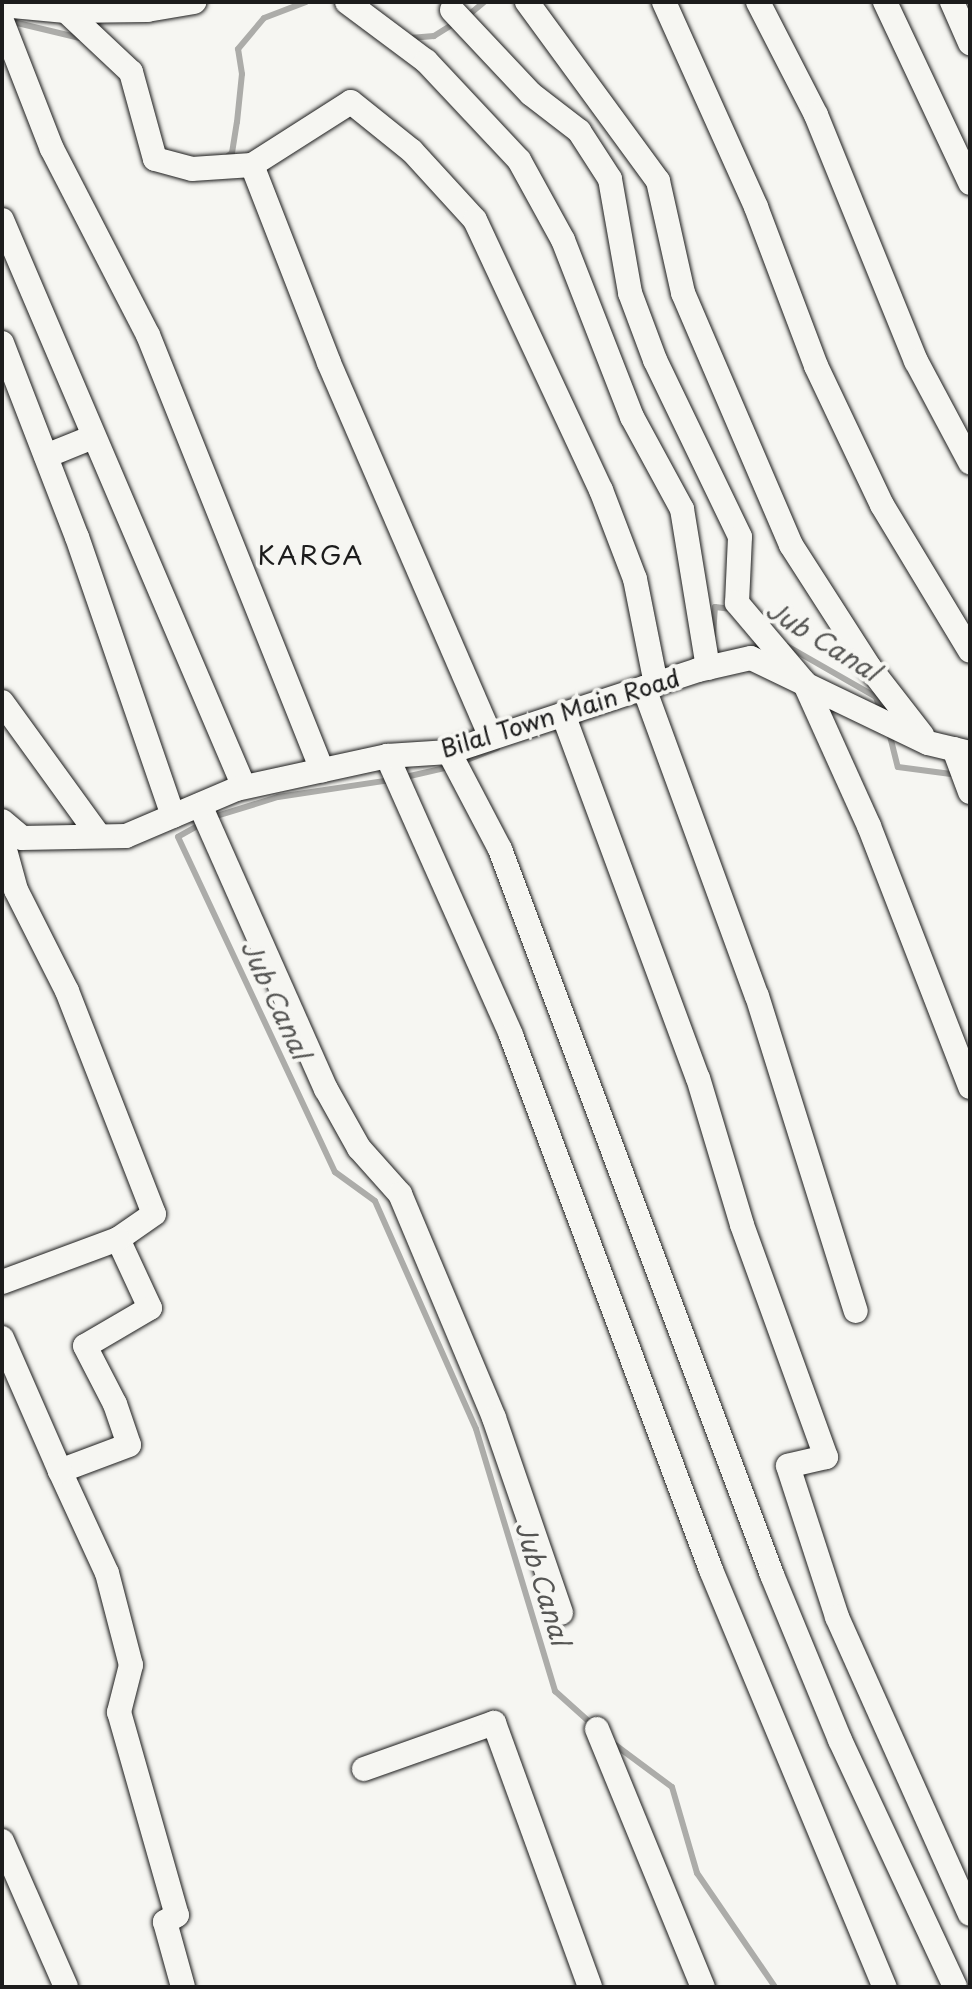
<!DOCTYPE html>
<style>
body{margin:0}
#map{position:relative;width:972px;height:1989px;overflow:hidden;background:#f6f6f2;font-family:"Playpen Sans",sans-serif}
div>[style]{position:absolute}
.stream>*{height:6px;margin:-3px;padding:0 3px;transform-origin:3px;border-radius:3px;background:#acaca9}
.roads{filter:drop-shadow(0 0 2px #1c1c1c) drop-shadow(0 0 2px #1c1c1c)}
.minor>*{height:24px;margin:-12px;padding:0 12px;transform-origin:12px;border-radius:12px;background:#f6f6f2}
span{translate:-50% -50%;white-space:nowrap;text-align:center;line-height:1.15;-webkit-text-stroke:8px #f6f6f2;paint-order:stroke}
.street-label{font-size:24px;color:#1c1c1c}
.neighbourhood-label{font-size:26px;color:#1c1c1c;letter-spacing:2px}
.water-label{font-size:26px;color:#565654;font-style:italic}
.frame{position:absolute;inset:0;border:4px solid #1c1c1c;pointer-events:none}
</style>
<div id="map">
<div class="stream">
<div style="left:465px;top:18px;width:25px;rotate:-40deg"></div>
<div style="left:9px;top:21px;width:73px;rotate:13.5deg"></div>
<div style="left:410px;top:38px;width:24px;rotate:-5deg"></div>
<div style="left:434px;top:36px;width:25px;rotate:-32deg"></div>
<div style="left:224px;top:159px;width:10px;rotate:-37deg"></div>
<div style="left:232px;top:153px;width:31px;rotate:-81deg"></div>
<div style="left:237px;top:122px;width:48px;rotate:-84.1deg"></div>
<div style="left:242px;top:74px;width:25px;rotate:-99deg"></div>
<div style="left:238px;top:49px;width:40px;rotate:-50deg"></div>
<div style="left:264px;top:18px;width:45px;rotate:-20.9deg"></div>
<div style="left:713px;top:635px;width:28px;rotate:-86deg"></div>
<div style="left:715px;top:607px;width:17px;rotate:7deg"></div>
<div style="left:787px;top:646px;width:103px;rotate:29.8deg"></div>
<div style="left:876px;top:697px;width:18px;rotate:71deg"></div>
<div style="left:889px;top:732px;width:36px;rotate:76deg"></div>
<div style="left:898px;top:767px;width:61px;rotate:7.6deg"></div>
<div style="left:459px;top:763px;width:41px;rotate:-21.5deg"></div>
<div style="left:401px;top:778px;width:49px;rotate:-12.9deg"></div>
<div style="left:210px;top:818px;width:71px;rotate:-17.2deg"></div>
<div style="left:278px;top:797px;width:113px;rotate:-8.6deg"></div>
<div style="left:201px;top:824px;width:26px;rotate:151deg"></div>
<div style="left:178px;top:837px;width:370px;rotate:64.9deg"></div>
<div style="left:335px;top:1172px;width:49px;rotate:35.9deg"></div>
<div style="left:375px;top:1201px;width:249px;rotate:66.1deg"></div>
<div style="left:476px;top:1429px;width:274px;rotate:73.2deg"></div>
<div style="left:555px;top:1691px;width:52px;rotate:41.9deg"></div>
<div style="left:614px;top:1744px;width:72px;rotate:36.6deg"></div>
<div style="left:672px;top:1787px;width:90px;rotate:73.8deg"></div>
<div style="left:697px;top:1873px;width:138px;rotate:55.6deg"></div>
</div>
<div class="roads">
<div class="minor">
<div style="left:347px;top:2px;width:99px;rotate:36.8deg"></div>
<div style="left:426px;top:61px;width:136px;rotate:46.8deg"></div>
<div style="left:519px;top:160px;width:91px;rotate:61.2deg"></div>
<div style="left:563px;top:240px;width:190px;rotate:68.7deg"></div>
<div style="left:632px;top:417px;width:105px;rotate:61.5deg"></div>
<div style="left:682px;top:509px;width:161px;rotate:80.7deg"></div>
<div style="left:527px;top:2px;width:222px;rotate:53.8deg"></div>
<div style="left:658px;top:181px;width:115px;rotate:77.4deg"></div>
<div style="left:683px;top:293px;width:274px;rotate:66.8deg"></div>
<div style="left:791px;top:545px;width:146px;rotate:57.3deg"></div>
<div style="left:870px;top:668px;width:85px;rotate:52.2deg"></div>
<div style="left:664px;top:2px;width:225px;rotate:65.8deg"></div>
<div style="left:756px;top:207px;width:170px;rotate:69.3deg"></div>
<div style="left:816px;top:366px;width:154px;rotate:64.6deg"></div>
<div style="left:882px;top:505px;width:170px;rotate:58.9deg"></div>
<div style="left:758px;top:2px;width:127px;rotate:62.8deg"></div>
<div style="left:816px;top:115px;width:266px;rotate:67.9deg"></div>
<div style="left:916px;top:361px;width:115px;rotate:61.9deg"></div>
<div style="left:885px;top:2px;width:200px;rotate:64.8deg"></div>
<div style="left:952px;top:2px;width:45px;rotate:66.3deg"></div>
<div style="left:65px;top:4px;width:7px;rotate:82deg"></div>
<div style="left:66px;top:11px;width:81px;rotate:-0.7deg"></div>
<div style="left:147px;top:10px;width:48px;rotate:-9.7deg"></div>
<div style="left:2px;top:5px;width:64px;rotate:5.4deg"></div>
<div style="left:66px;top:11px;width:89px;rotate:43.2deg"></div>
<div style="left:131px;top:72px;width:90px;rotate:74.6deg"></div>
<div style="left:155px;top:159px;width:38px;rotate:15deg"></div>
<div style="left:192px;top:169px;width:60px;rotate:-3.8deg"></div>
<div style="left:252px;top:165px;width:212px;rotate:68.7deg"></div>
<div style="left:329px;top:363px;width:408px;rotate:66.6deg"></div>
<div style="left:452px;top:10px;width:115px;rotate:46.8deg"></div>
<div style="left:531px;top:94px;width:61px;rotate:37.6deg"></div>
<div style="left:579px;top:131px;width:57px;rotate:57.1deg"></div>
<div style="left:610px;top:179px;width:116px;rotate:80deg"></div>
<div style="left:630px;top:293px;width:72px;rotate:69.5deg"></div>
<div style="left:655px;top:360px;width:196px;rotate:64.3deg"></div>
<div style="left:740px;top:537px;width:66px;rotate:92.6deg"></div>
<div style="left:737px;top:603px;width:104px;rotate:49.7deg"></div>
<div style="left:804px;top:682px;width:158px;rotate:65.7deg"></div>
<div style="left:869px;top:826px;width:280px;rotate:68.8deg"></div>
<div style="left:2px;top:21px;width:137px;rotate:68.7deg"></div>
<div style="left:52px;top:149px;width:209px;rotate:62.7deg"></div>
<div style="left:148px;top:335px;width:469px;rotate:68.2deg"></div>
<div style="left:252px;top:165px;width:117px;rotate:-32.5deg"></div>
<div style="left:351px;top:102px;width:78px;rotate:38.8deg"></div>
<div style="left:412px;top:151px;width:93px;rotate:47.6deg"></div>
<div style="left:475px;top:220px;width:298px;rotate:65deg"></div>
<div style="left:601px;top:490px;width:95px;rotate:69.1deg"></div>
<div style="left:635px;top:579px;width:107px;rotate:78.7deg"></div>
<div style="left:2px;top:220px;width:616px;rotate:66.89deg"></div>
<div style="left:2px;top:343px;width:208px;rotate:68.9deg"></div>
<div style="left:77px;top:537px;width:295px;rotate:71deg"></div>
<div style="left:46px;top:456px;width:51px;rotate:-22deg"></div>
<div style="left:644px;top:688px;width:328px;rotate:69.9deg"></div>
<div style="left:757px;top:996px;width:330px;rotate:72.6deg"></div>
<div style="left:2px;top:702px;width:165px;rotate:54.1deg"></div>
<div style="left:563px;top:714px;width:388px;rotate:69.7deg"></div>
<div style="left:698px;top:1078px;width:153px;rotate:73.3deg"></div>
<div style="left:742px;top:1225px;width:247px;rotate:70.1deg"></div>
<div style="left:826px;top:1457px;width:39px;rotate:167deg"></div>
<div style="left:788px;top:1466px;width:159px;rotate:72deg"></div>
<div style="left:837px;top:1617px;width:325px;rotate:65.9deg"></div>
<div style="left:954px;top:749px;width:46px;rotate:69.6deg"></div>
<div style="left:449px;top:752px;width:110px;rotate:62.3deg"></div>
<div style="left:500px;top:849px;width:775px;rotate:69.46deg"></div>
<div style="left:772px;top:1575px;width:178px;rotate:67.6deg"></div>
<div style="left:840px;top:1740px;width:272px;rotate:65deg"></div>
<div style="left:387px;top:756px;width:305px;rotate:66deg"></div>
<div style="left:511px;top:1035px;width:571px;rotate:69.5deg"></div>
<div style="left:711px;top:1570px;width:452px;rotate:67.4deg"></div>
<div style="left:200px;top:805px;width:311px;rotate:66.1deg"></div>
<div style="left:326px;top:1089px;width:68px;rotate:60.8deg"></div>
<div style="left:359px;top:1148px;width:62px;rotate:48.3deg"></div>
<div style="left:400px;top:1194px;width:243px;rotate:67.2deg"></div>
<div style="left:494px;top:1418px;width:206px;rotate:71deg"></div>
<div style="left:2px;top:821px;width:26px;rotate:40deg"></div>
<div style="left:22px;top:838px;width:104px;rotate:-1.1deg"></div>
<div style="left:126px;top:836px;width:120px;rotate:-23.1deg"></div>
<div style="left:236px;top:789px;width:155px;rotate:-12.3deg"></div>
<div style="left:387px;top:756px;width:62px;rotate:-3.7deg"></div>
<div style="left:449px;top:752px;width:262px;rotate:-18.2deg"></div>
<div style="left:698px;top:670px;width:54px;rotate:-12.8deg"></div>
<div style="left:751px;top:658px;width:196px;rotate:25.7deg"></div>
<div style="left:928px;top:743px;width:43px;rotate:13.4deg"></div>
<div style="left:2px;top:839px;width:53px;rotate:74.6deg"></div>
<div style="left:16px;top:890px;width:113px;rotate:63.2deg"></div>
<div style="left:67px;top:991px;width:239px;rotate:68.7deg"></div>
<div style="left:154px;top:1214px;width:44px;rotate:145.2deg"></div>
<div style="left:118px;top:1239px;width:76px;rotate:65.1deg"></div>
<div style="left:150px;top:1308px;width:75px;rotate:149.7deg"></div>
<div style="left:85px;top:1346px;width:65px;rotate:62.7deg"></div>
<div style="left:115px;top:1404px;width:43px;rotate:71.1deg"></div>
<div style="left:129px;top:1445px;width:74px;rotate:159.4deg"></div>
<div style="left:60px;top:1471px;width:112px;rotate:65.3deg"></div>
<div style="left:107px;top:1573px;width:95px;rotate:75.4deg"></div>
<div style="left:131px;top:1665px;width:49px;rotate:104.3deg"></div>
<div style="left:119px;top:1712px;width:211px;rotate:74.1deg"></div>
<div style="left:177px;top:1915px;width:14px;rotate:150deg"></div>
<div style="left:165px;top:1922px;width:67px;rotate:74.5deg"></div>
<div style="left:2px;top:1282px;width:124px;rotate:-20.3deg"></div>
<div style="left:2px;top:1338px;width:145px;rotate:66.4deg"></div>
<div style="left:597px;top:1729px;width:279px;rotate:67.7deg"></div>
<div style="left:364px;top:1769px;width:138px;rotate:-19.5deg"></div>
<div style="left:494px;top:1723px;width:281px;rotate:70deg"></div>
<div style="left:2px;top:1841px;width:159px;rotate:66.3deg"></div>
</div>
</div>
<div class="street-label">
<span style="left:560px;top:713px;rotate:-17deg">Bilal Town Main Road</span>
</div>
<div class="neighbourhood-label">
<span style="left:311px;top:555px">KARGA</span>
</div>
<div class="water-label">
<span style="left:823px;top:640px;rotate:32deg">Jub Canal</span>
<span style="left:276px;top:999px;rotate:65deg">Jub Canal</span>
<span style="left:543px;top:1583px;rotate:73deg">Jub Canal</span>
</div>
<div class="frame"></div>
</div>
